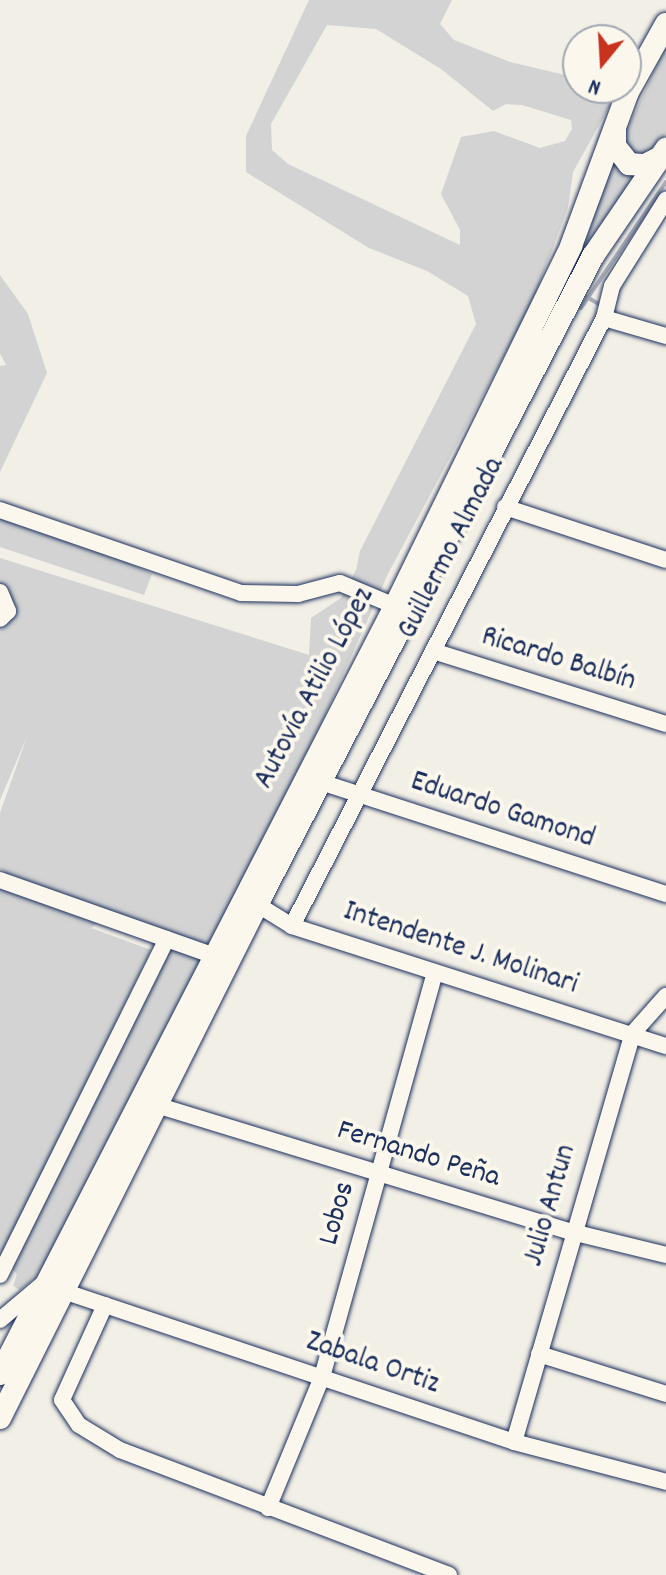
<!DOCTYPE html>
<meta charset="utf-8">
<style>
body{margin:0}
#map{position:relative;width:666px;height:1575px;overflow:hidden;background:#f2efe6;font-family:Dekko,sans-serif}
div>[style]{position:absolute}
.green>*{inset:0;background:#d2d3d2}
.stream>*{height:4px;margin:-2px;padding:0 2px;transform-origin:2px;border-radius:2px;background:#a9adb7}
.roads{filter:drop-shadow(0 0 2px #1b2f5e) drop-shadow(0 0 2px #1b2f5e)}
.minor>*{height:16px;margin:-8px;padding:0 8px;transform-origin:8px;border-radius:8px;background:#fbf7ec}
.secondary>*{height:22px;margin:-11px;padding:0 11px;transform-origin:11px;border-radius:11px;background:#fbf7ec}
span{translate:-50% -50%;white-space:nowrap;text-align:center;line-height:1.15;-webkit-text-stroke:8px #fbf7ec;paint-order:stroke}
.street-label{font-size:30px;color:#1b2f5e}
.north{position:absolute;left:562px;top:24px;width:80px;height:80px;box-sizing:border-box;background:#fbf7ec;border:2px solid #a1a7b3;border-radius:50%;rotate:198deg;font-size:22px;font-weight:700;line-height:32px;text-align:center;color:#1b2f5e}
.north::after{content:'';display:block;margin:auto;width:28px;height:36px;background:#c8321e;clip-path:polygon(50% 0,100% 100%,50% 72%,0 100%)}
</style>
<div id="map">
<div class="green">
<div style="clip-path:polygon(evenodd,309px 0,452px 0,440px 24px,454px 40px,510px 62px,578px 78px,578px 88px,599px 88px,612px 102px,573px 172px,568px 208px,532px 303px,388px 574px,322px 722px,45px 1270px,20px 1290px,13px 1286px,17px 1274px,10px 1267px,172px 935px,110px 913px,91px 928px,151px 950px,0 1259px,0 874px,6px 872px,0 869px,0 813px,28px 734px,0 800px,0 558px,309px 655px,311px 618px,341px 598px,356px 570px,360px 551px,476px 324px,468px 296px,427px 271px,369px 248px,246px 172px,246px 136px,309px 0,327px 25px,376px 29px,441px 69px,493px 111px,506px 104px,522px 105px,571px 120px,572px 129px,565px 141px,540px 148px,494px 131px,461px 137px,441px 194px,460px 230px,460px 245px,288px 164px,272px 150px,271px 124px,327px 25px)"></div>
<div style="clip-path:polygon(666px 46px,666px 133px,656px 150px,635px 159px,622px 140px)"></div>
<div style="clip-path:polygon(611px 156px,618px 169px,640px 173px,586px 258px,575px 253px)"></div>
<div style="clip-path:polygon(0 275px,28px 314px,47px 373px,0 472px,0 366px,6px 365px,0 353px)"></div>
<div style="clip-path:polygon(0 502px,152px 574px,144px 595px,0 547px)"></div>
</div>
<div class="stream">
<div style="left:587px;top:297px;width:17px;rotate:31deg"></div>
<div style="left:581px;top:308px;width:152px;rotate:-56deg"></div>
</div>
<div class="roads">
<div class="minor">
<div style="left:604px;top:318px;width:65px;rotate:16.2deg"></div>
<div style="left:505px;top:507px;width:169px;rotate:18.2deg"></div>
<div style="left:0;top:510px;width:255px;rotate:19deg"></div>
<div style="left:241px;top:593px;width:57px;rotate:1deg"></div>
<div style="left:298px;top:594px;width:43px;rotate:-14.7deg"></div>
<div style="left:340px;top:583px;width:60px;rotate:22.7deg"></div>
<div style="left:0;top:592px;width:21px;rotate:67deg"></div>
<div style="left:8px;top:611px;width:11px;rotate:135deg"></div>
<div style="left:433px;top:651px;width:244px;rotate:17.4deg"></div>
<div style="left:321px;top:782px;width:363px;rotate:18deg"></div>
<div style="left:0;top:880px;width:225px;rotate:19.5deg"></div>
<div style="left:250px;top:900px;width:49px;rotate:31.8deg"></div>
<div style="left:292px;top:926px;width:393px;rotate:17.8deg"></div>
<div style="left:292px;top:926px;width:683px;rotate:-62.84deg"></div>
<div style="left:604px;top:318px;width:33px;rotate:-76deg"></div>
<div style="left:612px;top:286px;width:102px;rotate:-57.9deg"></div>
<div style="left:156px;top:1105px;width:435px;rotate:17deg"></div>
<div style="left:572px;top:1232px;width:97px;rotate:13.7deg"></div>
<div style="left:0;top:1275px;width:375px;rotate:-63.6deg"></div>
<div style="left:63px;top:1291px;width:476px;rotate:18.5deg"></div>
<div style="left:514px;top:1442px;width:157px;rotate:14.7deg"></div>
<div style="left:105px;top:1305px;width:104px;rotate:114.4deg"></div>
<div style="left:62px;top:1400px;width:30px;rotate:56deg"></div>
<div style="left:79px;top:1425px;width:48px;rotate:31.4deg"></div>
<div style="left:120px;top:1450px;width:352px;rotate:20.8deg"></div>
<div style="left:0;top:1320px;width:59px;rotate:-40.2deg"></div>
<div style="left:539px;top:1354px;width:133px;rotate:17.5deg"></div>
<div style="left:514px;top:1442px;width:426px;rotate:-73.8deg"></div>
<div style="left:633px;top:1033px;width:50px;rotate:-48.3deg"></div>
<div style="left:268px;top:1508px;width:142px;rotate:-67.6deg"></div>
<div style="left:322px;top:1377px;width:420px;rotate:-74.4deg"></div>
</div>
<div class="secondary">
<div style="left:615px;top:129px;width:17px;rotate:90deg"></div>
<div style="left:615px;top:146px;width:23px;rotate:52deg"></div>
<div style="left:629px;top:164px;width:16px;rotate:4deg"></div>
<div style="left:645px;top:165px;width:16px;rotate:-27deg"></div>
<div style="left:0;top:1374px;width:864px;rotate:-62.78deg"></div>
<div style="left:395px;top:606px;width:401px;rotate:-63.9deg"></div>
<div style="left:571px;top:246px;width:164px;rotate:-69.7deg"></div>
<div style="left:628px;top:92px;width:78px;rotate:-60.8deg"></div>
<div style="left:0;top:1418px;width:583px;rotate:-63.39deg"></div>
<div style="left:261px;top:897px;width:722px;rotate:-62.62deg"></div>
<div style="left:593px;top:256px;width:130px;rotate:-55.7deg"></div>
</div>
</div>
<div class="street-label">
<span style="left:453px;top:549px;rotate:-63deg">Guillermo Almada</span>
<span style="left:558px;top:661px;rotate:17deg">Ricardo Balbín</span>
<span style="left:316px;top:689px;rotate:-62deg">Autovía Atilio López</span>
<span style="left:502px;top:812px;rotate:18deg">Eduardo Gamond</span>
<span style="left:460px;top:950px;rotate:18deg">Intendente J. Molinari</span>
<span style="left:418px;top:1156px;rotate:17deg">Fernando Peña</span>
<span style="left:552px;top:1206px;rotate:-74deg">Julio Antun</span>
<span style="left:339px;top:1214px;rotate:-74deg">Lobos</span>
<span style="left:372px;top:1365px;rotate:19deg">Zabala Ortiz</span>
</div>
<div class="north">N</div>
</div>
